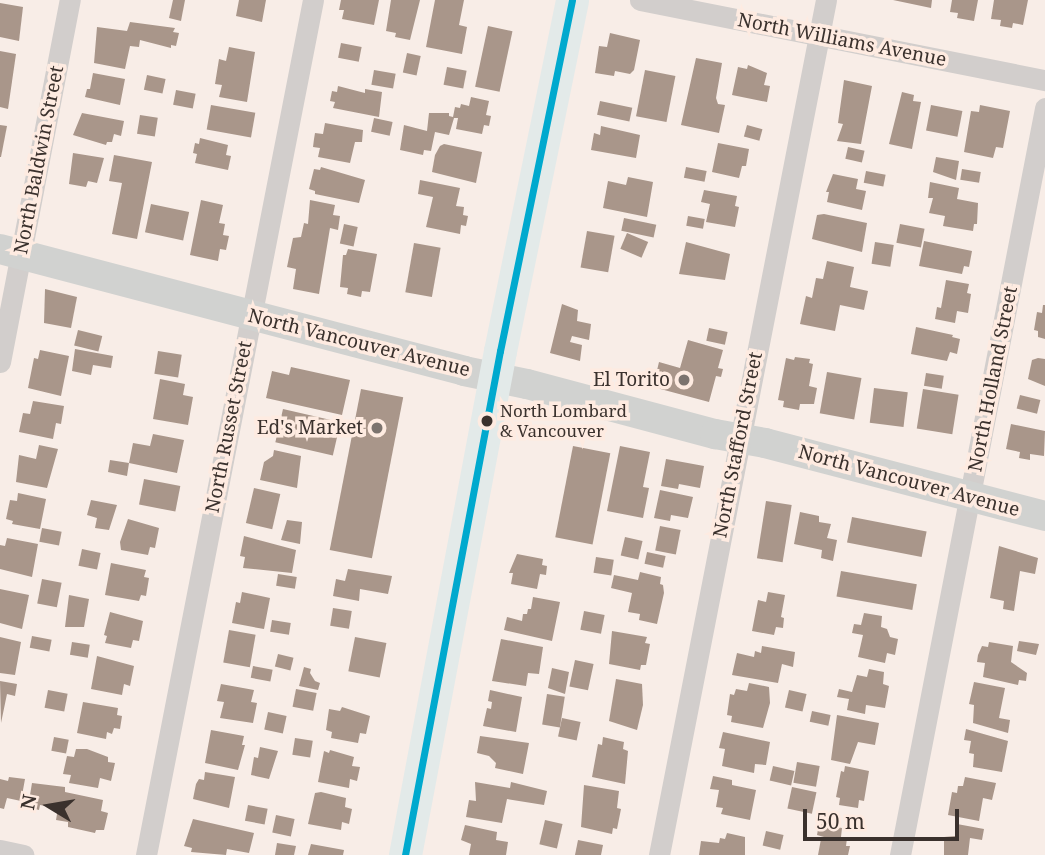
<!DOCTYPE html>
<style>
body{margin:0}
#map{position:relative;width:1045px;height:855px;overflow:hidden;background:#f8ede7;font-family:"Noto Serif",serif}
div>[style]{position:absolute}
.building>*{inset:0;background:#a9968a;transform-origin:0 0}
.street>*{height:21px;margin:-10.5px;padding:0 10.5px;transform-origin:10.5px;border-radius:10.5px;background:#d2cecc}
.secondary>*{height:30px;margin:-15px;padding:0 15px;transform-origin:15px;border-radius:15px;background:#d1d2d0}
.primary>*{height:33px;margin:-16.5px;padding:0 16.5px;transform-origin:16.5px;border-radius:16.5px;background:#e3eae9}
.bus-1>*{height:7px;margin:-3.5px;padding:0 3.5px;transform-origin:3.5px;border-radius:3.5px;background:#00a9ce}
.dots>*{width:19px;height:19px;translate:-50% -50%;box-sizing:border-box;border:4px solid #feebe1;border-radius:50%}
span{translate:-50% -50%;white-space:nowrap;text-align:center;line-height:1.15;-webkit-text-stroke:7px #feebe1;paint-order:stroke}
.bus-label{font-size:17px;color:#3a312d}
.left{translate:0 -50%;text-align:left}
.street-label{font-size:19px;color:#3a312d}
.poi-label{font-size:19px;color:#3a312d}
.right{translate:-100% -50%;text-align:right}
.north{position:absolute;left:14px;top:771px;width:70px;height:70px;-webkit-text-stroke:5px #feebe1;paint-order:stroke;rotate:281deg;font-size:19px;font-weight:700;line-height:28px;text-align:center;color:#3a312d}
.north::after{content:'';display:block;margin:auto;width:24px;height:32px;background:#3a312d;clip-path:polygon(50% 0,100% 100%,50% 72%,0 100%)}
.scale{position:absolute;left:803px;top:809px;width:156px;height:32px;box-sizing:border-box;border:4px solid #3a312d;border-top:0;padding-left:9px;font-size:21px;line-height:24px;white-space:nowrap;color:#3a312d;-webkit-text-stroke:5px #feebe1;paint-order:stroke}
</style>
<div id="map">
<div class="building">
<div style="clip-path:polygon(173px 0,185px 0,181px 21px,169px 18px)"></div>
<div style="clip-path:polygon(239px 0,266px 0,262px 22px,236px 16px)"></div>
<div style="clip-path:polygon(341px 0,379px 0,374px 25px,342px 19px,344px 10px,339px 10px)"></div>
<div style="clip-path:polygon(391px 0,420px 0,410px 40px,395px 37px,396px 33px,386px 31px)"></div>
<div style="clip-path:polygon(435px 0,464px 0,459px 25px,467px 27px,462px 54px,426px 47px)"></div>
<div style="clip-path:polygon(893px 0,932px 0,931px 8px)"></div>
<div style="clip-path:polygon(952px 0,978px 0,974px 21px,957px 18px,958px 13px,950px 12px)"></div>
<div style="clip-path:polygon(994px 0,1028px 0,1023px 25px,1013px 23px,1012px 28px,1000px 26px,1001px 20px,991px 19px)"></div>
<div style="clip-path:polygon(0 3px,23px 7px,19px 41px,0 37px)"></div>
<div style="clip-path:polygon(130px 22px,175px 28px,173px 32px,179px 33px,176px 46px,171px 45px,171px 48px,140px 40px,139px 47px,130px 46px,125px 69px,94px 63px,97px 27px,127px 31px)"></div>
<div style="left:488px;top:26px;width:25px;height:62px;rotate:12deg"></div>
<div style="clip-path:polygon(610px 33px,640px 40px,634px 70px,630px 74px,615px 71px,614px 76px,595px 73px,599px 46px,607px 47px)"></div>
<div style="left:341px;top:43px;width:21px;height:15px;rotate:11deg"></div>
<div style="clip-path:polygon(229px 47px,255px 52px,247px 102px,219px 97px,222px 85px,215px 84px,219px 59px,226px 61px)"></div>
<div style="clip-path:polygon(0 51px,16px 54px,8px 109px,0 107px)"></div>
<div style="left:407px;top:53px;width:14px;height:20px;rotate:12deg"></div>
<div style="clip-path:polygon(696px 58px,722px 63px,716px 98px,718px 104px,725px 105px,719px 133px,681px 125px)"></div>
<div style="clip-path:polygon(748px 65px,767px 73px,764px 85px,770px 86px,767px 102px,732px 95px,738px 67px,747px 69px)"></div>
<div style="left:447px;top:67px;width:20px;height:18px;rotate:11deg"></div>
<div style="left:374px;top:70px;width:22px;height:15px;rotate:10deg"></div>
<div style="left:645px;top:70px;width:31px;height:47px;rotate:11deg"></div>
<div style="clip-path:polygon(93px 73px,125px 79px,120px 105px,85px 97px,87px 89px,90px 89px)"></div>
<div style="left:147px;top:75px;width:19px;height:15px;rotate:12deg"></div>
<div style="clip-path:polygon(844px 80px,872px 86px,861px 144px,837px 141px,843px 124px,838px 123px)"></div>
<div style="clip-path:polygon(338px 86px,361px 92px,365px 93px,365px 89px,382px 92px,379px 117px,333px 108px,335px 102px,330px 101px,332px 91px,337px 92px)"></div>
<div style="left:176px;top:90px;width:20px;height:15px;rotate:11deg"></div>
<div style="clip-path:polygon(902px 92px,914px 95px,913px 101px,921px 102px,912px 149px,889px 144px)"></div>
<div style="clip-path:polygon(471px 97px,489px 101px,486px 115px,491px 116px,489px 126px,484px 125px,482px 134px,456px 129px,458px 118px,454px 118px,449px 135px,435px 132px,431px 151px,424px 150px,423px 155px,400px 150px,404px 125px,427px 131px,429px 113px,449px 113px,449px 116px,453px 117px,455px 107px,460px 108px,461px 104px,469px 106px)"></div>
<div style="left:600px;top:101px;width:33px;height:14px;rotate:12deg"></div>
<div style="left:211px;top:105px;width:45px;height:25px;rotate:10deg"></div>
<div style="left:931px;top:105px;width:32px;height:26px;rotate:11deg"></div>
<div style="clip-path:polygon(980px 105px,1010px 111px,1003px 148px,996px 147px,993px 158px,964px 152px,971px 111px,979px 112px)"></div>
<div style="clip-path:polygon(82px 113px,124px 121px,121px 136px,114px 134px,112px 142px,107px 142px,106px 145px,73px 135px)"></div>
<div style="left:140px;top:115px;width:18px;height:19px;rotate:9deg"></div>
<div style="left:374px;top:118px;width:19px;height:14px;rotate:12deg"></div>
<div style="clip-path:polygon(325px 123px,363px 130px,362px 142px,355px 142px,350px 163px,318px 157px,320px 148px,313px 147px,314px 139px,315px 133px,323px 134px)"></div>
<div style="clip-path:polygon(0 125px,7px 126px,1px 157px,0 157px)"></div>
<div style="left:747px;top:125px;width:16px;height:12px;rotate:15deg"></div>
<div style="clip-path:polygon(601px 126px,640px 135px,636px 158px,591px 150px,594px 133px,600px 135px)"></div>
<div style="clip-path:polygon(200px 138px,228px 145px,226px 155px,231px 156px,228px 170px,195px 163px,197px 154px,193px 153px,195px 143px,199px 144px)"></div>
<div style="clip-path:polygon(718px 143px,749px 149px,746px 166px,742px 166px,739px 178px,712px 172px)"></div>
<div style="clip-path:polygon(444px 144px,482px 152px,476px 183px,432px 172px,435px 155px,440px 146px)"></div>
<div style="left:848px;top:147px;width:17px;height:12px;rotate:13deg"></div>
<div style="clip-path:polygon(73px 153px,104px 158px,97px 183px,88px 181px,86px 187px,69px 184px)"></div>
<div style="clip-path:polygon(114px 155px,152px 162px,137px 239px,112px 234px,122px 183px,109px 181px)"></div>
<div style="clip-path:polygon(936px 157px,959px 161px,956px 180px,933px 172px)"></div>
<div style="clip-path:polygon(321px 167px,365px 180px,359px 203px,315px 194px,315px 191px,309px 189px,314px 169px,320px 170px)"></div>
<div style="left:686px;top:167px;width:21px;height:11px;rotate:11deg"></div>
<div style="left:962px;top:169px;width:19px;height:11px;rotate:9deg"></div>
<div style="left:866px;top:171px;width:20px;height:12px;rotate:11deg"></div>
<div style="clip-path:polygon(833px 174px,858px 179px,856px 189px,866px 191px,862px 210px,827px 202px,829px 192px,826px 192px)"></div>
<div style="clip-path:polygon(628px 177px,653px 182px,647px 217px,603px 208px,608px 181px,626px 185px)"></div>
<div style="clip-path:polygon(420px 180px,460px 188px,456px 206px,464px 207px,463px 215px,468px 216px,466px 226px,461px 225px,460px 234px,426px 227px,433px 197px,418px 194px)"></div>
<div style="clip-path:polygon(930px 182px,959px 188px,957px 199px,978px 203px,977px 224px,974px 224px,973px 231px,943px 226px,945px 216px,929px 213px,933px 198px,928px 198px)"></div>
<div style="clip-path:polygon(704px 190px,737px 196px,735px 206px,739px 207px,735px 227px,706px 222px,710px 204px,701px 202px)"></div>
<div style="clip-path:polygon(201px 200px,223px 205px,219px 223px,225px 224px,223px 235px,229px 236px,226px 250px,220px 249px,218px 261px,190px 255px)"></div>
<div style="clip-path:polygon(310px 200px,335px 205px,333px 215px,340px 216px,338px 230px,330px 228px,319px 294px,293px 289px,296px 269px,287px 267px,293px 238px,301px 237px,304px 223px,308px 224px)"></div>
<div style="left:151px;top:204px;width:39px;height:29px;rotate:12deg"></div>
<div style="clip-path:polygon(824px 214px,867px 223px,862px 252px,812px 239px,817px 215px)"></div>
<div style="left:688px;top:216px;width:17px;height:10px;rotate:10deg"></div>
<div style="left:624px;top:218px;width:33px;height:13px;rotate:12deg"></div>
<div style="left:344px;top:224px;width:14px;height:20px;rotate:12deg"></div>
<div style="left:900px;top:224px;width:25px;height:19px;rotate:11deg"></div>
<div style="left:587px;top:231px;width:28px;height:37px;rotate:10deg"></div>
<div style="left:627px;top:233px;width:23px;height:17px;rotate:23deg"></div>
<div style="clip-path:polygon(924px 241px,972px 251px,969px 267px,964px 266px,962px 274px,919px 266px)"></div>
<div style="clip-path:polygon(686px 242px,730px 254px,725px 280px,679px 274px)"></div>
<div style="left:875px;top:242px;width:19px;height:22px;rotate:9deg"></div>
<div style="left:414px;top:243px;width:27px;height:50px;rotate:10deg"></div>
<div style="clip-path:polygon(348px 249px,377px 254px,370px 292px,362px 291px,361px 297px,347px 294px,348px 288px,340px 287px,343px 255px,346px 255px)"></div>
<div style="clip-path:polygon(827px 261px,854px 267px,850px 287px,868px 291px,864px 310px,840px 305px,835px 331px,800px 324px,806px 296px,812px 298px,816px 278px,823px 279px)"></div>
<div style="clip-path:polygon(946px 280px,969px 284px,967px 293px,971px 294px,968px 313px,957px 311px,955px 323px,935px 319px,937px 307px,941px 308px)"></div>
<div style="clip-path:polygon(45px 289px,77px 297px,71px 328px,44px 323px)"></div>
<div style="clip-path:polygon(562px 304px,578px 310px,577px 321px,591px 324px,589px 340px,572px 336px,570px 342px,582px 345px,580px 361px,550px 353px)"></div>
<div style="clip-path:polygon(1043px 305px,1045px 305px,1045px 339px,1038px 337px,1038px 331px,1034px 330px,1037px 312px,1042px 313px)"></div>
<div style="clip-path:polygon(916px 327px,953px 335px,952px 337px,960px 339px,957px 354px,950px 352px,947px 361px,911px 354px)"></div>
<div style="left:709px;top:328px;width:19px;height:13px;rotate:12deg"></div>
<div style="left:78px;top:330px;width:25px;height:16px;rotate:14deg"></div>
<div style="clip-path:polygon(688px 340px,723px 350px,718px 368px,723px 369px,721px 377px,716px 376px,709px 402px,653px 387px,659px 362px,680px 368px)"></div>
<div style="clip-path:polygon(75px 349px,113px 356px,111px 368px,93px 365px,91px 375px,72px 371px)"></div>
<div style="clip-path:polygon(40px 350px,69px 356px,61px 396px,28px 388px,34px 358px,38px 359px)"></div>
<div style="left:158px;top:351px;width:24px;height:23px;rotate:9deg"></div>
<div style="clip-path:polygon(795px 357px,810px 359px,809px 363px,813px 364px,809px 386px,817px 388px,814px 404px,800px 404px,799px 410px,783px 407px,784px 401px,778px 400px,786px 358px,794px 360px)"></div>
<div style="clip-path:polygon(1038px 358px,1045px 359px,1045px 386px,1028px 379px,1032px 360px)"></div>
<div style="clip-path:polygon(291px 367px,350px 380px,342px 415px,266px 398px,272px 371px,289px 375px)"></div>
<div style="left:827px;top:372px;width:35px;height:42px;rotate:10deg"></div>
<div style="left:926px;top:373px;width:18px;height:13px;rotate:9deg"></div>
<div style="clip-path:polygon(160px 379px,185px 384px,183px 395px,193px 397px,188px 425px,153px 419px)"></div>
<div style="left:874px;top:388px;width:34px;height:35px;rotate:7deg"></div>
<div style="left:361px;top:389px;width:43px;height:164px;rotate:11deg"></div>
<div style="left:923px;top:389px;width:36px;height:40px;rotate:9deg"></div>
<div style="left:1020px;top:395px;width:21px;height:14px;rotate:14deg"></div>
<div style="clip-path:polygon(33px 401px,64px 406px,61px 424px,56px 423px,53px 439px,19px 432px,23px 413px,30px 414px)"></div>
<div style="left:283px;top:409px;width:59px;height:34px;rotate:13deg"></div>
<div style="clip-path:polygon(1011px 424px,1045px 431px,1044px 456px,1030px 454px,1030px 460px,1019px 458px,1020px 452px,1006px 449px)"></div>
<div style="clip-path:polygon(153px 434px,184px 440px,177px 473px,129px 463px,127px 476px,108px 472px,110px 460px,129px 463px,133px 443px,150px 446px)"></div>
<div style="clip-path:polygon(39px 445px,58px 449px,47px 488px,16px 482px,19px 455px,36px 459px)"></div>
<div style="left:573px;top:446px;width:38px;height:93px;rotate:11deg"></div>
<div style="clip-path:polygon(620px 446px,650px 452px,643px 487px,649px 488px,643px 518px,607px 511px)"></div>
<div style="clip-path:polygon(274px 450px,301px 456px,297px 488px,260px 480px,264px 462px,273px 456px)"></div>
<div style="clip-path:polygon(666px 459px,704px 466px,700px 488px,679px 484px,678px 489px,661px 486px)"></div>
<div style="left:144px;top:479px;width:37px;height:26px;rotate:11deg"></div>
<div style="left:254px;top:488px;width:27px;height:36px;rotate:13deg"></div>
<div style="clip-path:polygon(660px 490px,693px 497px,688px 518px,671px 515px,670px 521px,654px 518px)"></div>
<div style="clip-path:polygon(18px 493px,46px 499px,40px 529px,12px 524px,13px 521px,6px 519px,10px 500px,17px 501px)"></div>
<div style="clip-path:polygon(91px 500px,117px 505px,109px 530px,95px 528px,97px 518px,87px 515px)"></div>
<div style="left:766px;top:501px;width:26px;height:58px;rotate:9deg"></div>
<div style="clip-path:polygon(800px 512px,819px 516px,819px 522px,831px 524px,827px 538px,837px 540px,833px 561px,821px 558px,822px 550px,794px 544px)"></div>
<div style="left:852px;top:517px;width:76px;height:26px;rotate:11deg"></div>
<div style="clip-path:polygon(128px 519px,159px 528px,155px 548px,150px 547px,148px 555px,121px 550px,120px 542px)"></div>
<div style="clip-path:polygon(287px 520px,302px 522px,300px 544px,281px 540px)"></div>
<div style="left:660px;top:526px;width:21px;height:25px;rotate:11deg"></div>
<div style="left:42px;top:528px;width:20px;height:14px;rotate:11deg"></div>
<div style="clip-path:polygon(244px 536px,296px 550px,292px 573px,243px 568px,245px 557px,240px 556px)"></div>
<div style="left:625px;top:537px;width:18px;height:19px;rotate:13deg"></div>
<div style="clip-path:polygon(7px 538px,38px 544px,32px 577px,0 569px,0 545px,5px 546px)"></div>
<div style="clip-path:polygon(999px 546px,1038px 558px,1035px 574px,1020px 571px,1014px 611px,1003px 609px,1004px 601px,990px 598px)"></div>
<div style="left:82px;top:549px;width:19px;height:17px;rotate:12deg"></div>
<div style="left:647px;top:552px;width:19px;height:12px;rotate:12deg"></div>
<div style="clip-path:polygon(517px 554px,543px 559px,542px 565px,547px 566px,546px 575px,540px 574px,537px 589px,511px 584px,513px 573px,509px 573px)"></div>
<div style="left:596px;top:557px;width:18px;height:16px;rotate:9deg"></div>
<div style="clip-path:polygon(111px 563px,146px 570px,144px 577px,149px 578px,146px 596px,141px 595px,139px 601px,105px 595px)"></div>
<div style="clip-path:polygon(348px 569px,392px 576px,388px 594px,360px 589px,359px 601px,333px 596px,336px 579px,345px 581px)"></div>
<div style="left:841px;top:571px;width:77px;height:26px;rotate:10deg"></div>
<div style="clip-path:polygon(640px 572px,661px 577px,660px 584px,663px 585px,664px 593px,657px 624px,639px 620px,640px 614px,628px 612px,632px 593px,611px 588px,614px 575px,638px 580px)"></div>
<div style="left:278px;top:574px;width:19px;height:12px;rotate:9deg"></div>
<div style="left:42px;top:579px;width:20px;height:25px;rotate:11deg"></div>
<div style="clip-path:polygon(0 589px,29px 595px,22px 629px,0 623px)"></div>
<div style="clip-path:polygon(242px 592px,270px 598px,264px 629px,232px 623px,236px 602px,240px 603px)"></div>
<div style="clip-path:polygon(768px 592px,785px 595px,781px 617px,784px 618px,783px 628px,776px 627px,774px 635px,752px 631px,758px 600px,766px 602px)"></div>
<div style="clip-path:polygon(69px 595px,89px 599px,84px 627px,65px 627px)"></div>
<div style="clip-path:polygon(533px 597px,560px 602px,552px 641px,504px 630px,507px 617px,522px 621px,523px 614px,527px 614px,528px 609px,531px 609px)"></div>
<div style="left:333px;top:608px;width:19px;height:18px;rotate:9deg"></div>
<div style="left:584px;top:611px;width:21px;height:19px;rotate:11deg"></div>
<div style="clip-path:polygon(110px 612px,143px 621px,139px 641px,133px 640px,131px 648px,105px 643px,107px 636px,104px 635px)"></div>
<div style="clip-path:polygon(864px 613px,882px 616px,881px 627px,887px 629px,890px 637px,898px 639px,895px 655px,887px 653px,885px 663px,858px 657px,863px 635px,852px 633px,854px 624px,861px 625px)"></div>
<div style="left:272px;top:620px;width:19px;height:12px;rotate:9deg"></div>
<div style="left:229px;top:630px;width:27px;height:33px;rotate:10deg"></div>
<div style="clip-path:polygon(612px 631px,647px 637px,645px 643px,650px 644px,646px 665px,641px 665px,640px 670px,609px 664px)"></div>
<div style="left:32px;top:636px;width:20px;height:12px;rotate:11deg"></div>
<div style="clip-path:polygon(0 637px,21px 642px,15px 675px,0 673px)"></div>
<div style="left:355px;top:637px;width:32px;height:35px;rotate:11deg"></div>
<div style="clip-path:polygon(501px 639px,543px 647px,539px 674px,528px 673px,526px 686px,492px 681px)"></div>
<div style="clip-path:polygon(1019px 641px,1039px 644px,1036px 655px,1017px 651px)"></div>
<div style="left:72px;top:642px;width:18px;height:13px;rotate:9deg"></div>
<div style="clip-path:polygon(989px 642px,1013px 646px,1011px 662px,1027px 673px,1026px 681px,1019px 680px,1018px 685px,983px 677px,985px 663px,977px 662px,978px 655px,982px 646px,988px 647px)"></div>
<div style="clip-path:polygon(762px 646px,795px 652px,793px 667px,782px 664px,778px 683px,732px 675px,737px 653px,754px 657px,755px 651px,761px 653px)"></div>
<div style="left:278px;top:654px;width:16px;height:13px;rotate:14deg"></div>
<div style="clip-path:polygon(97px 656px,134px 666px,130px 686px,124px 684px,122px 695px,91px 689px)"></div>
<div style="left:575px;top:660px;width:19px;height:27px;rotate:12deg"></div>
<div style="left:253px;top:666px;width:20px;height:12px;rotate:11deg"></div>
<div style="clip-path:polygon(304px 667px,311px 669px,310px 673px,315px 681px,320px 683px,318px 690px,299px 686px)"></div>
<div style="clip-path:polygon(552px 668px,569px 672px,565px 694px,548px 688px)"></div>
<div style="clip-path:polygon(869px 669px,884px 672px,883px 684px,889px 686px,885px 708px,866px 705px,865px 714px,847px 710px,849px 699px,837px 697px,839px 689px,852px 692px,857px 675px,867px 677px)"></div>
<div style="clip-path:polygon(616px 679px,642px 684px,643px 705px,637px 730px,609px 721px)"></div>
<div style="clip-path:polygon(0 681px,17px 684px,15px 696px,7px 694px,1px 723px)"></div>
<div style="clip-path:polygon(974px 682px,1005px 688px,999px 718px,1010px 720px,1008px 733px,973px 723px,974px 705px,969px 704px)"></div>
<div style="clip-path:polygon(749px 683px,769px 687px,770px 703px,763px 728px,731px 722px,732px 716px,727px 715px,730px 694px,734px 695px,736px 689px,747px 691px)"></div>
<div style="clip-path:polygon(221px 684px,254px 690px,251px 702px,257px 703px,253px 723px,220px 718px,224px 702px,217px 701px)"></div>
<div style="left:296px;top:689px;width:21px;height:18px;rotate:11deg"></div>
<div style="left:48px;top:690px;width:20px;height:18px;rotate:11deg"></div>
<div style="clip-path:polygon(490px 690px,522px 697px,516px 732px,483px 726px,487px 708px,491px 709px,492px 702px,488px 701px)"></div>
<div style="left:789px;top:690px;width:18px;height:18px;rotate:13deg"></div>
<div style="left:547px;top:694px;width:18px;height:31px;rotate:9deg"></div>
<div style="clip-path:polygon(83px 702px,118px 708px,117px 715px,122px 716px,120px 729px,114px 728px,112px 734px,107px 732px,106px 739px,77px 733px)"></div>
<div style="clip-path:polygon(342px 707px,370px 716px,366px 734px,360px 733px,358px 743px,331px 738px,332px 732px,326px 730px,329px 709px,340px 711px)"></div>
<div style="left:812px;top:711px;width:19px;height:11px;rotate:12deg"></div>
<div style="left:268px;top:712px;width:19px;height:18px;rotate:12deg"></div>
<div style="clip-path:polygon(837px 715px,879px 723px,875px 745px,858px 742px,850px 764px,831px 760px)"></div>
<div style="left:562px;top:718px;width:19px;height:19px;rotate:12deg"></div>
<div style="clip-path:polygon(966px 729px,1008px 741px,1002px 772px,973px 767px,974px 754px,969px 753px,971px 741px,964px 740px)"></div>
<div style="clip-path:polygon(211px 730px,244px 736px,242px 745px,245px 745px,238px 770px,205px 763px)"></div>
<div style="clip-path:polygon(723px 732px,770px 742px,766px 765px,755px 764px,754px 773px,722px 766px,725px 749px,719px 748px)"></div>
<div style="clip-path:polygon(480px 736px,529px 743px,523px 774px,495px 768px,496px 763px,489px 756px,477px 753px)"></div>
<div style="left:54px;top:737px;width:15px;height:14px;rotate:11deg"></div>
<div style="clip-path:polygon(603px 737px,624px 742px,623px 749px,628px 751px,625px 784px,592px 777px,598px 744px,602px 745px)"></div>
<div style="left:295px;top:738px;width:18px;height:17px;rotate:9deg"></div>
<div style="clip-path:polygon(260px 747px,278px 751px,269px 779px,251px 775px,254px 757px,258px 758px)"></div>
<div style="clip-path:polygon(76px 749px,87px 749px,108px 757px,108px 762px,115px 763px,111px 781px,100px 778px,98px 788px,69px 783px,71px 775px,63px 774px,67px 756px,74px 757px)"></div>
<div style="clip-path:polygon(330px 750px,354px 757px,352px 766px,360px 767px,357px 781px,350px 779px,349px 788px,318px 782px,324px 751px,329px 753px)"></div>
<div style="left:797px;top:762px;width:23px;height:21px;rotate:10deg"></div>
<div style="left:773px;top:766px;width:22px;height:15px;rotate:13deg"></div>
<div style="clip-path:polygon(845px 766px,869px 771px,864px 801px,859px 800px,858px 808px,839px 805px,840px 798px,836px 797px,841px 771px,844px 772px)"></div>
<div style="clip-path:polygon(205px 772px,235px 777px,229px 808px,193px 799px,196px 784px,199px 779px,204px 780px)"></div>
<div style="clip-path:polygon(713px 776px,732px 780px,732px 785px,756px 790px,750px 820px,721px 814px,723px 808px,716px 807px,719px 790px,710px 789px)"></div>
<div style="clip-path:polygon(9px 777px,25px 779px,21px 801px,7px 798px,4px 809px,0 808px,0 779px,8px 781px)"></div>
<div style="clip-path:polygon(965px 777px,996px 783px,992px 800px,983px 798px,979px 821px,948px 815px,952px 792px,957px 793px,958px 786px,963px 786px)"></div>
<div style="clip-path:polygon(475px 782px,510px 788px,511px 782px,547px 791px,544px 805px,507px 799px,502px 823px,466px 817px,469px 800px,476px 801px)"></div>
<div style="clip-path:polygon(32px 783px,65px 787px,65px 792px,103px 800px,101px 811px,108px 813px,104px 830px,96px 830px,95px 833px,68px 827px,68px 822px,56px 820px,58px 808px,40px 805px,39px 810px,28px 807px)"></div>
<div style="clip-path:polygon(584px 785px,619px 791px,617px 808px,621px 809px,617px 829px,613px 828px,612px 834px,581px 827px)"></div>
<div style="left:792px;top:787px;width:25px;height:22px;rotate:12deg"></div>
<div style="clip-path:polygon(321px 792px,346px 798px,345px 807px,352px 809px,349px 824px,342px 822px,341px 830px,308px 824px,315px 793px)"></div>
<div style="left:248px;top:805px;width:20px;height:16px;rotate:11deg"></div>
<div style="left:276px;top:815px;width:19px;height:18px;rotate:12deg"></div>
<div style="clip-path:polygon(193px 819px,254px 833px,249px 853px,227px 849px,226px 855px,191px 852px,192px 848px,184px 846px)"></div>
<div style="left:545px;top:820px;width:18px;height:25px;rotate:13deg"></div>
<div style="clip-path:polygon(819px 824px,842px 828px,841px 837px,847px 838px,846px 846px,850px 846px,848px 855px,818px 855px,821px 839px,824px 837px,817px 835px)"></div>
<div style="clip-path:polygon(957px 824px,984px 829px,982px 840px,970px 838px,968px 855px,944px 855px,944px 837px,955px 836px)"></div>
<div style="clip-path:polygon(465px 825px,497px 832px,496px 840px,508px 842px,506px 855px,469px 855px,471px 844px,461px 840px)"></div>
<div style="left:766px;top:831px;width:18px;height:15px;rotate:13deg"></div>
<div style="clip-path:polygon(727px 833px,745px 837px,745px 855px,699px 855px,701px 841px,719px 843px,720px 838px,725px 839px)"></div>
<div style="clip-path:polygon(578px 840px,603px 845px,601px 855px,575px 855px)"></div>
<div style="clip-path:polygon(277px 843px,296px 846px,294px 855px,275px 855px)"></div>
<div style="clip-path:polygon(311px 844px,344px 850px,343px 855px,308px 855px)"></div>
</div>
<div class="street">
<div style="left:640px;top:0;width:413px;rotate:11.2deg"></div>
<div style="left:0;top:362px;width:369px;rotate:-79.1deg"></div>
<div style="left:0;top:850px;width:24px;rotate:12deg"></div>
<div style="left:146px;top:855px;width:871px;rotate:-78.95deg"></div>
<div style="left:659px;top:855px;width:871px;rotate:-78.95deg"></div>
<div style="left:900px;top:855px;width:761px;rotate:-79.01deg"></div>
</div>
<div class="secondary">
<div style="left:0;top:249px;width:480px;rotate:14.7deg"></div>
<div style="left:464px;top:371px;width:64px;rotate:11.7deg"></div>
<div style="left:527px;top:384px;width:195px;rotate:14.9deg"></div>
<div style="left:715px;top:434px;width:51px;rotate:10.2deg"></div>
<div style="left:765px;top:443px;width:289px;rotate:14.6deg"></div>
</div>
<div class="primary">
<div style="left:405px;top:855px;width:513px;rotate:-79.33deg"></div>
<div style="left:500px;top:351px;width:358px;rotate:-78.4deg"></div>
</div>
<div class="bus-1">
<div style="left:405px;top:855px;width:513px;rotate:-79.33deg"></div>
<div style="left:500px;top:351px;width:358px;rotate:-78.4deg"></div>
</div>
<div class="dots">
<div style="left:684px;top:380px;background:#7c736e"></div>
<div style="left:487px;top:421px;background:#3a312d"></div>
<div style="left:377px;top:428px;background:#7c736e"></div>
</div>
<div class="bus-label">
<span class="left" style="left:500px;top:421px">North Lombard<br>&amp; Vancouver</span>
</div>
<div class="street-label">
<span style="left:842px;top:40px;rotate:11deg">North Williams Avenue</span>
<span style="left:39px;top:160px;rotate:-79deg">North Baldwin Street</span>
<span style="left:359px;top:343px;rotate:14deg">North Vancouver Avenue</span>
<span style="left:993px;top:379px;rotate:-79deg">North Holland Street</span>
<span style="left:229px;top:427px;rotate:-79deg">North Russet Street</span>
<span style="left:738px;top:445px;rotate:-79deg">North Stafford Street</span>
<span style="left:909px;top:481px;rotate:15deg">North Vancouver Avenue</span>
</div>
<div class="poi-label">
<span class="right" style="left:670px;top:380px">El Torito</span>
<span class="right" style="left:363px;top:428px">Ed's Market</span>
</div>
<div class="north">N</div>
<div class="scale">50 m</div>
</div>
